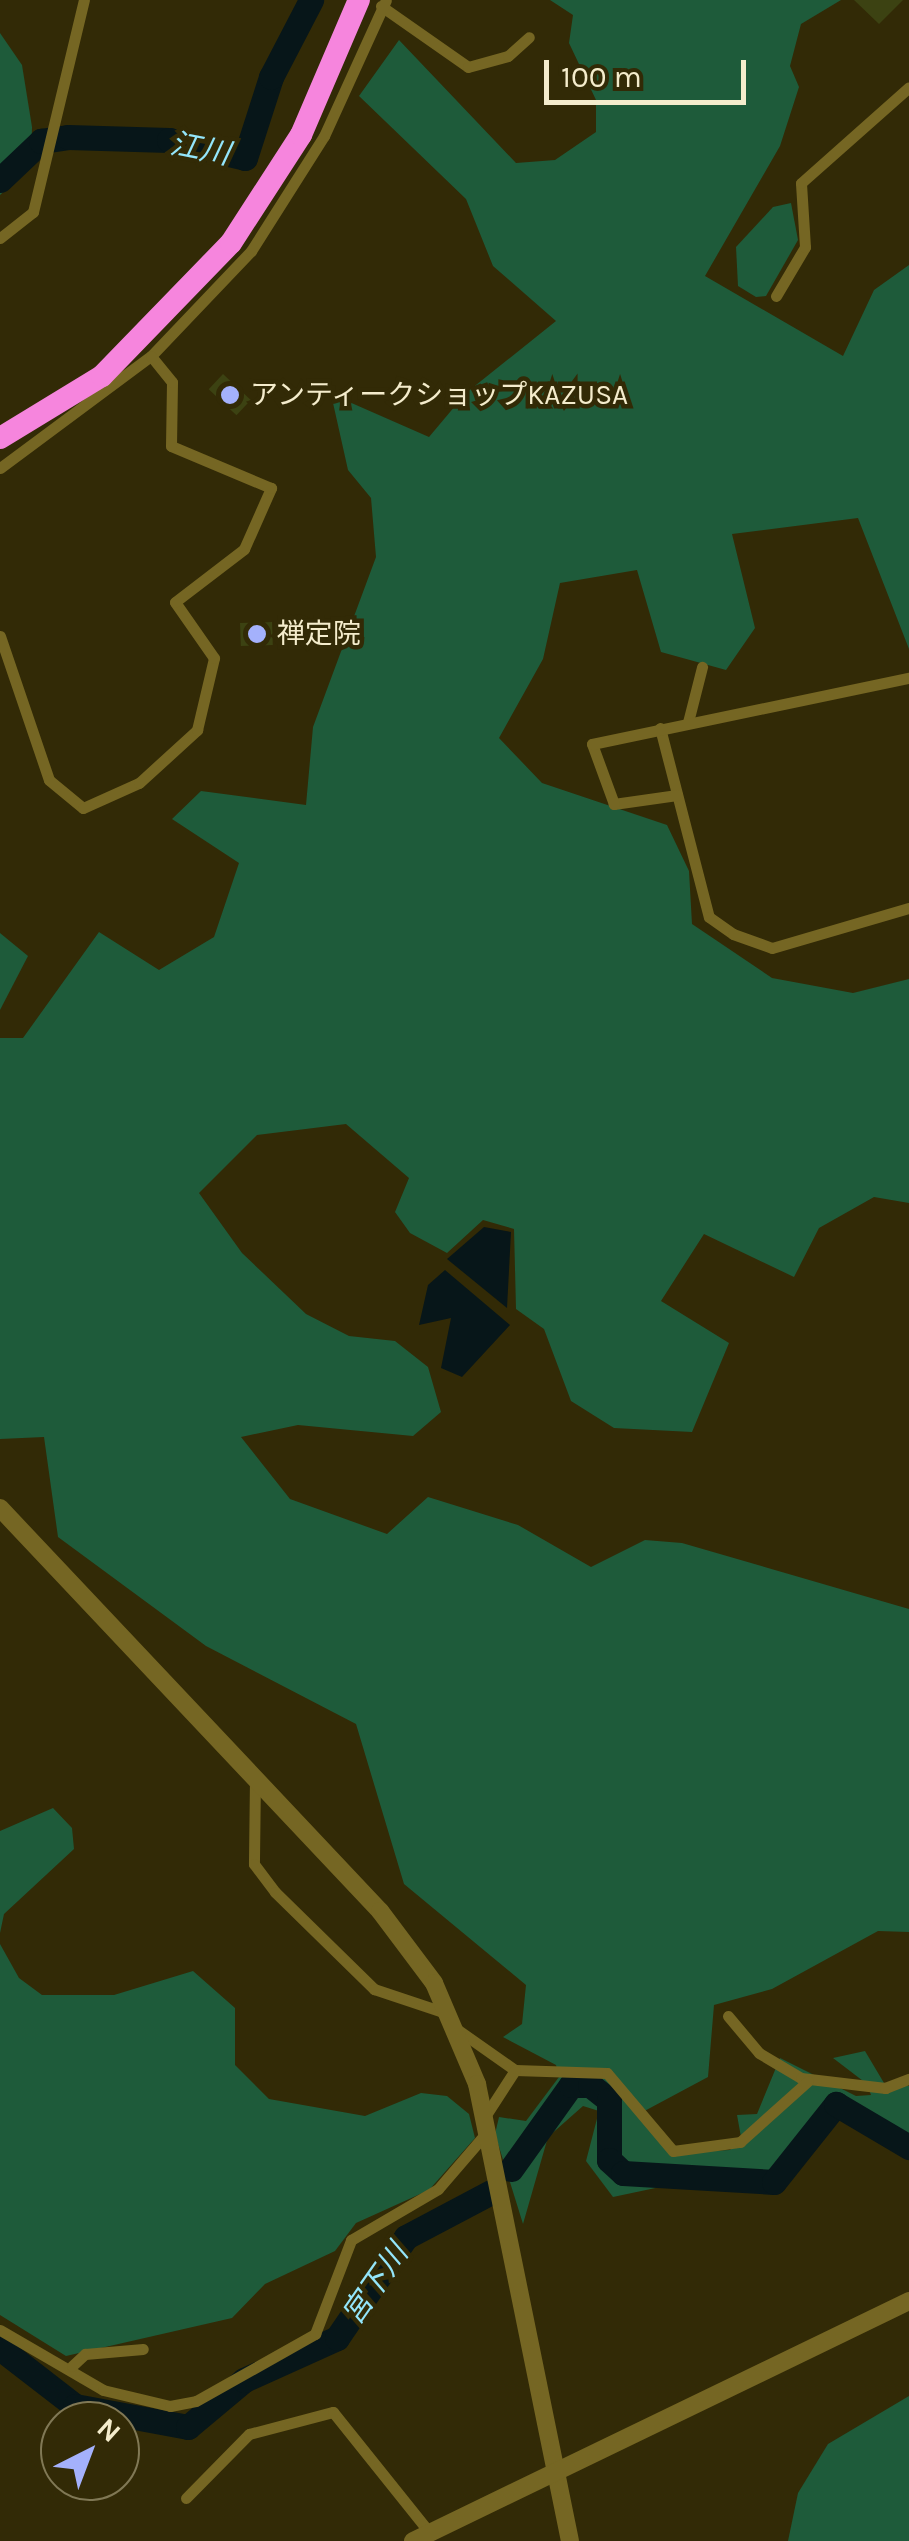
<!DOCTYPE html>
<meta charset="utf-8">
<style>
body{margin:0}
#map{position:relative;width:909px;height:2541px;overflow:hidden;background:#322a06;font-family:Karla,"Noto Sans JP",sans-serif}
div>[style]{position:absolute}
.green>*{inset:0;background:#1e5b3a}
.water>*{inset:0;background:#071619}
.river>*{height:25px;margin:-12.5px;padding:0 12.5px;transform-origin:12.5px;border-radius:12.5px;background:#071619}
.building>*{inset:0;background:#3c4212;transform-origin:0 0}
.street>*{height:11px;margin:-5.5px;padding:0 5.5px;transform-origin:5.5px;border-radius:5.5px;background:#756623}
.secondary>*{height:18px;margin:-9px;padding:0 9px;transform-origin:9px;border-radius:9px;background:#756623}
.highway>*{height:22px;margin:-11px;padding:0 11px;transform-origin:11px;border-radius:11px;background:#f685dd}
.dots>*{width:28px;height:28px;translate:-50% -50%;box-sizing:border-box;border:5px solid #322a06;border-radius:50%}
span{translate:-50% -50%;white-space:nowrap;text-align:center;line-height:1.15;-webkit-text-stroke:9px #322a06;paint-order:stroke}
.poi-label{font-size:28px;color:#f4eccc}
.left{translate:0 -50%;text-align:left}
.water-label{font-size:30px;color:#94e6fb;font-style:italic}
.north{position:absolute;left:40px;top:2401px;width:100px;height:100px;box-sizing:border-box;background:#322a06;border:2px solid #807855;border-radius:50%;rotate:42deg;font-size:28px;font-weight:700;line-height:40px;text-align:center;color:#f4eccc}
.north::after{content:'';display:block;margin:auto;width:35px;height:45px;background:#a4b1fc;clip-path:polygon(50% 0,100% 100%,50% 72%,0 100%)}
.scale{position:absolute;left:544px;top:60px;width:202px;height:45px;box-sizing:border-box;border:5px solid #f4eccc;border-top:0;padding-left:12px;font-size:30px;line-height:35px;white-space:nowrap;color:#f4eccc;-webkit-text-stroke:8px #322a06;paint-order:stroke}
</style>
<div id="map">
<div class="green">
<div style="clip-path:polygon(550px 0,841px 0,801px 24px,790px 66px,799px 87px,780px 146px,705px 276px,843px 356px,874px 290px,909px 265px,909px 649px,858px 518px,732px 534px,755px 628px,726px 670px,661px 652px,637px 570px,560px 583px,543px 659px,499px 738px,542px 783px,667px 825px,689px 871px,692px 924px,772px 978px,853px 993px,909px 979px,909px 1203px,874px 1197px,819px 1228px,794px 1277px,704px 1234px,661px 1301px,729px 1343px,692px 1432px,614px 1428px,571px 1401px,544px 1329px,516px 1309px,514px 1229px,483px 1220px,447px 1253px,410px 1233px,395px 1212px,409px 1178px,346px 1124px,257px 1135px,199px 1193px,242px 1253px,306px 1314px,349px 1336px,395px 1341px,428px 1367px,441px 1412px,413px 1436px,298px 1425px,241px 1437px,290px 1499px,387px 1534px,428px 1497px,518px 1525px,591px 1567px,645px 1540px,682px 1543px,909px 1609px,909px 1932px,878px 1931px,772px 1989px,714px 2005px,708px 2077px,637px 2115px,671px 2153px,730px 2150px,741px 2137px,737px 2115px,757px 2114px,780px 2058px,856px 2096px,871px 2095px,867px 2084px,833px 2058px,865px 2051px,884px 2083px,909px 2086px,909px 2148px,840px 2113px,779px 2179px,679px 2183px,613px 2197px,586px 2161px,599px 2111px,583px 2106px,548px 2137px,523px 2224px,495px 2134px,499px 2117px,526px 2121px,559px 2077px,556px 2065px,503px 2037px,522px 2024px,526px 1985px,404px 1884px,356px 1724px,206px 1646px,58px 1537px,44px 1437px,0 1439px,0 1038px,23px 1038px,99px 932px,159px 970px,214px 937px,239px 863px,172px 819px,201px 791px,306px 805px,313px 727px,376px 557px,371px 498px,348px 470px,331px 394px,429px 437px,466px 393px,556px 321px,493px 266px,466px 199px,359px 96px,399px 40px,516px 163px,555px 160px,596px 132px,596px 100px,569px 43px,573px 15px)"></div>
<div style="clip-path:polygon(0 33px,22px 65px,32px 127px,31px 166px,0 195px)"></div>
<div style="clip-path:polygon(791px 203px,798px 240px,766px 296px,756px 297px,738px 286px,736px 247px,773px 207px)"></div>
<div style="clip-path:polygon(0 933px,28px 956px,0 1010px)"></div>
<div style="clip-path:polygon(53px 1808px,72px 1828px,74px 1849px,4px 1914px,0 1933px,0 1831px)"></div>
<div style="clip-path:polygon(0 1944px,19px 1978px,42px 1995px,114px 1995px,193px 1971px,235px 2008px,235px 2065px,269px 2099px,365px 2116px,421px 2093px,447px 2096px,469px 2114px,475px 2138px,429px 2190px,356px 2223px,335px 2251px,265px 2284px,232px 2318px,66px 2356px,0 2315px)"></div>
<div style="clip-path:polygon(909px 2396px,909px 2541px,788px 2541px,798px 2493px,828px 2444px)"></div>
</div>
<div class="water">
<div style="clip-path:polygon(484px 1227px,511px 1232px,507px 1308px,447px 1259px)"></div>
<div style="clip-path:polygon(445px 1270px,510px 1325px,462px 1377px,441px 1368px,451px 1318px,419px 1325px,428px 1285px)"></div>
</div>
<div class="river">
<div style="left:0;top:180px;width:57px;rotate:-43.6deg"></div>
<div style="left:41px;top:141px;width:27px;rotate:-8deg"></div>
<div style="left:68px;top:137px;width:101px;rotate:1.7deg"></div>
<div style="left:169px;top:140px;width:78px;rotate:13.3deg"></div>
<div style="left:245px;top:158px;width:85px;rotate:-72.2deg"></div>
<div style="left:271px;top:77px;width:87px;rotate:-62.5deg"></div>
<div style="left:511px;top:2169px;width:103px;rotate:-54.5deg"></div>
<div style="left:571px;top:2085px;width:19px"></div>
<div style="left:590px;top:2085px;width:24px;rotate:38deg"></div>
<div style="left:609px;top:2100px;width:60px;rotate:90deg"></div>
<div style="left:609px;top:2160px;width:19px;rotate:43deg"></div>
<div style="left:623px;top:2173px;width:151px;rotate:3.4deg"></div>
<div style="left:774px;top:2182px;width:100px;rotate:-51.5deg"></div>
<div style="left:836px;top:2104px;width:85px;rotate:30.5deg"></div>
<div style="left:0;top:2348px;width:95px;rotate:37.7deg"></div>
<div style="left:75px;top:2406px;width:115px;rotate:10.5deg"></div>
<div style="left:188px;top:2427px;width:73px;rotate:-40deg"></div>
<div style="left:244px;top:2380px;width:102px;rotate:-24.3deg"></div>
<div style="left:337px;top:2338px;width:122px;rotate:-55.7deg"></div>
<div style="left:406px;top:2237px;width:96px;rotate:-27.9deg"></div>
</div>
<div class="building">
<div style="clip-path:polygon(854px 0,903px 0,879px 24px)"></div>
<div style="left:223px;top:374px;width:38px;height:21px;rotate:43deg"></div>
<div style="left:272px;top:622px;width:23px;height:32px;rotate:88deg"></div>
</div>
<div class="street">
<div style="left:381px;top:6px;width:106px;rotate:35deg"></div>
<div style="left:468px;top:67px;width:41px;rotate:-15.4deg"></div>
<div style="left:508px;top:56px;width:28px;rotate:-42deg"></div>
<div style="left:0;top:238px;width:42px;rotate:-38.2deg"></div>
<div style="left:33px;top:212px;width:218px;rotate:-76.5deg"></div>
<div style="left:776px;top:296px;width:57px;rotate:-59.4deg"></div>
<div style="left:805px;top:247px;width:64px;rotate:-93.6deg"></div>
<div style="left:801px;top:183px;width:144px;rotate:-41.6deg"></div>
<div style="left:0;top:468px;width:188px;rotate:-36.6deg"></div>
<div style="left:151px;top:356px;width:145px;rotate:-46.4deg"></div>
<div style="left:251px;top:251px;width:136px;rotate:-57.6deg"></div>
<div style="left:324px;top:136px;width:149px;rotate:-65.5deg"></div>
<div style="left:0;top:636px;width:152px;rotate:71.2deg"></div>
<div style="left:49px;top:780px;width:44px;rotate:39.5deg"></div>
<div style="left:83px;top:808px;width:61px;rotate:-24.1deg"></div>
<div style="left:139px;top:783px;width:79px;rotate:-42.4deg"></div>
<div style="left:197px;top:730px;width:74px;rotate:-76.7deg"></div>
<div style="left:214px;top:658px;width:68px;rotate:-124.9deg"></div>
<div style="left:175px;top:602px;width:87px;rotate:-37.5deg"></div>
<div style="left:244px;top:549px;width:67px;rotate:-66.1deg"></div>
<div style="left:271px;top:488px;width:108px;rotate:-157.2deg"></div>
<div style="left:171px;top:446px;width:64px;rotate:-89.1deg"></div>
<div style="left:172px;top:382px;width:33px;rotate:-129deg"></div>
<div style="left:688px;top:722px;width:57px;rotate:-75.7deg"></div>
<div style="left:660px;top:728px;width:195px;rotate:75.5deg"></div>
<div style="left:709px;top:917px;width:29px;rotate:35deg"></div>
<div style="left:733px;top:934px;width:41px;rotate:19.7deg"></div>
<div style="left:772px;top:948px;width:143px;rotate:-16.3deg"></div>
<div style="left:677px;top:795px;width:64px;rotate:171.9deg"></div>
<div style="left:614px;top:804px;width:64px;rotate:-110.1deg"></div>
<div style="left:592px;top:744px;width:324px;rotate:-11.8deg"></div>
<div style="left:255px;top:1778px;width:86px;rotate:90.7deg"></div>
<div style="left:254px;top:1864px;width:35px;rotate:53deg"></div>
<div style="left:275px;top:1892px;width:139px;rotate:44.4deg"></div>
<div style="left:374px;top:1989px;width:79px;rotate:18.4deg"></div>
<div style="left:728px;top:2016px;width:48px;rotate:50deg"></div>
<div style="left:759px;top:2053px;width:49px;rotate:30.8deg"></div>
<div style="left:801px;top:2078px;width:85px;rotate:6.8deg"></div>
<div style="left:885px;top:2088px;width:26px;rotate:-21deg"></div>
<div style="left:458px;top:2030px;width:70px;rotate:35.1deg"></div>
<div style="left:515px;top:2070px;width:92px;rotate:1.9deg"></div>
<div style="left:607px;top:2073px;width:102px;rotate:49.8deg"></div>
<div style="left:673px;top:2151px;width:68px;rotate:-7.7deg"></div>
<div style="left:740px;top:2142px;width:91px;rotate:-41.9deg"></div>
<div style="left:484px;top:2118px;width:57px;rotate:-57.1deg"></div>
<div style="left:0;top:2330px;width:119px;rotate:30.2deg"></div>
<div style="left:103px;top:2390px;width:69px;rotate:13.4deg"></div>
<div style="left:170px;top:2406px;width:26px;rotate:-11deg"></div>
<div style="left:196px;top:2401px;width:137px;rotate:-29.4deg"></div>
<div style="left:315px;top:2334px;width:101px;rotate:-69deg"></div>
<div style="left:351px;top:2240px;width:101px;rotate:-30.4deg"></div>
<div style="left:438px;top:2189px;width:75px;rotate:-49.3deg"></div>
<div style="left:72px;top:2366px;width:18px;rotate:-43deg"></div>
<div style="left:85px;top:2354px;width:58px;rotate:-4.9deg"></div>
<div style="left:186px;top:2498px;width:90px;rotate:-45.5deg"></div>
<div style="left:249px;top:2434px;width:87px;rotate:-14.7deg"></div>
<div style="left:333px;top:2412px;width:155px;rotate:51.3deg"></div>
</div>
<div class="secondary">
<div style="left:0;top:1508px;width:554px;rotate:46.68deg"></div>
<div style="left:380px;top:1911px;width:90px;rotate:53.1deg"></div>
<div style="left:434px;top:1983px;width:110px;rotate:66.9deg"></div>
<div style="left:477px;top:2084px;width:466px;rotate:78.5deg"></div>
<div style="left:413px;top:2541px;width:551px;rotate:-25.82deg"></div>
</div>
<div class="highway">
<div style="left:0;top:438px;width:119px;rotate:-31.3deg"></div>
<div style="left:102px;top:376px;width:185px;rotate:-45.9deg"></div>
<div style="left:231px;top:243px;width:129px;rotate:-57.1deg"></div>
<div style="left:301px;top:135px;width:147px;rotate:-66.8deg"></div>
</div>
<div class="dots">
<div style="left:230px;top:395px;background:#a4b1fc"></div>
<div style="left:257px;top:634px;background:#a4b1fc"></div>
</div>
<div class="poi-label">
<span class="left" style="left:250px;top:395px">アンティークショップKAZUSA</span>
<span class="left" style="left:277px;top:634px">禅定院</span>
</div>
<div class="water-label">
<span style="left:200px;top:149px;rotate:11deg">江川</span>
<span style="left:375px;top:2284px;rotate:-55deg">宮下川</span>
</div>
<div class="north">N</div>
<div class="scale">100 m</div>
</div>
